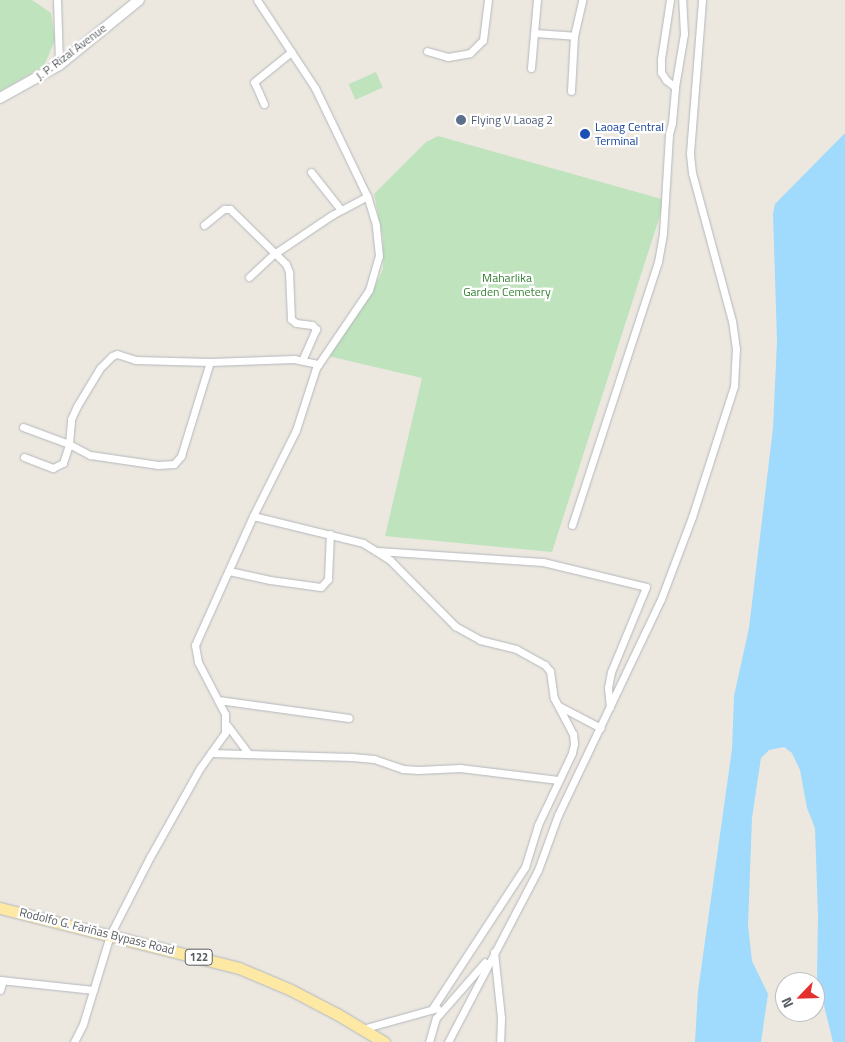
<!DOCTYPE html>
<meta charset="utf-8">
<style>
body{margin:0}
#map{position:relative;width:845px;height:1042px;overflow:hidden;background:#ece8e0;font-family:"Titillium Web",sans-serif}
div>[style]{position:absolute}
.green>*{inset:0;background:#bfe3bd;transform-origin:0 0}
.water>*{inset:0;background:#a0dafc}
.roads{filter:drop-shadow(0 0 1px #b3b7bb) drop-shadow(0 0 1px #b3b7bb)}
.minor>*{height:7px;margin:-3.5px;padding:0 3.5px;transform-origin:3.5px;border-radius:3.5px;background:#fff}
.secondary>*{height:10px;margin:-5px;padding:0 5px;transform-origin:5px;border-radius:5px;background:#fff}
.primary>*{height:11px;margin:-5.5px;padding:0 5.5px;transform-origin:5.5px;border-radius:5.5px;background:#fde9a4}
.dots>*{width:14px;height:14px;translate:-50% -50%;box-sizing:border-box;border:2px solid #fff;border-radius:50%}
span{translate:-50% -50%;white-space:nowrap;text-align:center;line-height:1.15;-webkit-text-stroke:4.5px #fff;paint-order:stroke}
.shield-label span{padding:1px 4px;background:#fff;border:1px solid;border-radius:4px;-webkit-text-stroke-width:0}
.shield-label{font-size:11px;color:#595d61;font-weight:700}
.street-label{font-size:12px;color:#595d61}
.service-label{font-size:12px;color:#4e5e75}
.left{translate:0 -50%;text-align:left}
.transit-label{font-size:12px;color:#164399}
.park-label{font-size:12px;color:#388336}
.north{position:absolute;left:775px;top:972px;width:50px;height:50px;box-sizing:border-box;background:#fff;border:1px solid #bdbec0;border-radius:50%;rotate:246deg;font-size:14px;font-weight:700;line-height:20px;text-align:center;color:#595d61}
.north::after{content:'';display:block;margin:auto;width:18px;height:22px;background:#e4312e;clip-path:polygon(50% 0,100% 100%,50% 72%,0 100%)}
</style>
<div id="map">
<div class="green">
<div style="clip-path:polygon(0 0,32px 0,51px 13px,55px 40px,44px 66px,0 91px)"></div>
<div style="left:376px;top:72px;width:17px;height:30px;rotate:66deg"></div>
<div style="clip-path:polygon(438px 136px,665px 200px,552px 552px,385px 536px,422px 378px,328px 356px,348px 324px,371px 295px,383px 269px,383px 238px,374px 194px,426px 142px)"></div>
</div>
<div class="water">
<div style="clip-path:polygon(845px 133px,845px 1042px,833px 1042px,817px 977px,818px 916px,815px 828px,807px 808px,800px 770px,792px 753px,784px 747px,769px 750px,761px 758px,752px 818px,748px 925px,752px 961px,768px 994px,761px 1042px,695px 1042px,698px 991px,732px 749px,734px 696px,749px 628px,773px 428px,777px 341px,773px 214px,775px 204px)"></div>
</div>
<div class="roads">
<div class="minor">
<div style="left:57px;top:0;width:65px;rotate:88.2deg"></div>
<div style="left:670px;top:0;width:60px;rotate:98.7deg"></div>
<div style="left:661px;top:59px;width:13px;rotate:90deg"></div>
<div style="left:661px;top:72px;width:9px;rotate:58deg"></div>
<div style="left:666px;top:80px;width:11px;rotate:38deg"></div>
<div style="left:535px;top:33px;width:39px;rotate:4deg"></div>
<div style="left:427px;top:51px;width:22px;rotate:16deg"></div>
<div style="left:448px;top:57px;width:22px;rotate:-10deg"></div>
<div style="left:470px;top:53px;width:18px;rotate:-45deg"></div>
<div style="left:483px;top:40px;width:40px;rotate:-82.9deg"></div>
<div style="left:531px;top:68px;width:68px;rotate:-85deg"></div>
<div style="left:571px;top:91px;width:55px;rotate:-86.9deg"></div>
<div style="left:574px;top:36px;width:37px;rotate:-77deg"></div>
<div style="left:264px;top:104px;width:24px;rotate:-114deg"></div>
<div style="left:254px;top:82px;width:48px;rotate:-39deg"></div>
<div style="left:311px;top:172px;width:48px;rotate:51.7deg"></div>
<div style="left:204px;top:225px;width:26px;rotate:-39deg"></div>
<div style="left:224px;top:209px;width:6px"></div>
<div style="left:230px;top:209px;width:78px;rotate:44.5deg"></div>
<div style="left:286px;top:264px;width:9px;rotate:69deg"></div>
<div style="left:289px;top:272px;width:47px;rotate:87.6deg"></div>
<div style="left:291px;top:319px;width:6px;rotate:39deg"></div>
<div style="left:296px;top:323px;width:16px;rotate:7deg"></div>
<div style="left:312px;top:325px;width:6px;rotate:45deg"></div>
<div style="left:316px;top:329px;width:34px;rotate:114deg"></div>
<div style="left:249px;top:277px;width:34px;rotate:-43deg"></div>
<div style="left:274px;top:254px;width:70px;rotate:-33.9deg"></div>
<div style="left:332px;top:215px;width:40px;rotate:-28deg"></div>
<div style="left:23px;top:427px;width:49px;rotate:20.3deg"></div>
<div style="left:69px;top:444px;width:24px;rotate:28deg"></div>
<div style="left:90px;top:455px;width:69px;rotate:8.4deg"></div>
<div style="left:158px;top:465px;width:16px;rotate:-4deg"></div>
<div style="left:174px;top:464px;width:11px;rotate:-49deg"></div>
<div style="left:181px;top:456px;width:98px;rotate:-72.9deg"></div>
<div style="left:24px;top:457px;width:31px;rotate:21deg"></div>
<div style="left:53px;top:468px;width:11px;rotate:-27deg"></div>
<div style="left:63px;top:463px;width:20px;rotate:-72deg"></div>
<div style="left:69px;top:444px;width:25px;rotate:-85deg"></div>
<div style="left:71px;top:419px;width:14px;rotate:-65deg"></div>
<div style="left:77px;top:406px;width:44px;rotate:-58.8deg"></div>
<div style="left:100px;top:368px;width:17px;rotate:-45deg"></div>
<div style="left:112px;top:356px;width:5px;rotate:-22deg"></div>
<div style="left:117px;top:354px;width:20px;rotate:18deg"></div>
<div style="left:136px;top:360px;width:74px;rotate:1.5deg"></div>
<div style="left:210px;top:362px;width:84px;rotate:-2deg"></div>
<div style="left:294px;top:359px;width:25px;rotate:12deg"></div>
<div style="left:253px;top:516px;width:113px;rotate:13.8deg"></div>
<div style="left:363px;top:543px;width:32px;rotate:32deg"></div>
<div style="left:390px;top:560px;width:93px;rotate:45.4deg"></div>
<div style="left:455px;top:626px;width:29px;rotate:29deg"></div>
<div style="left:480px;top:640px;width:37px;rotate:14deg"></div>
<div style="left:516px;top:649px;width:33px;rotate:29deg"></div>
<div style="left:545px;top:665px;width:8px;rotate:50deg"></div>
<div style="left:550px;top:671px;width:27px;rotate:82deg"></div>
<div style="left:554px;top:698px;width:41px;rotate:62.2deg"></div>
<div style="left:573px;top:734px;width:10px;rotate:84deg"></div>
<div style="left:574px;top:744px;width:9px;rotate:103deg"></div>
<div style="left:572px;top:753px;width:80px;rotate:115.3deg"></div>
<div style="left:538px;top:825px;width:44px;rotate:107.2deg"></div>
<div style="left:525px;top:867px;width:170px;rotate:123.2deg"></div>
<div style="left:572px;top:525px;width:277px;rotate:-71.9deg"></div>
<div style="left:658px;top:262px;width:29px;rotate:-80deg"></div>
<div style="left:663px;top:233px;width:99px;rotate:-86.5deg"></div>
<div style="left:669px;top:134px;width:11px;rotate:-75deg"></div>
<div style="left:672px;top:123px;width:36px;rotate:-85deg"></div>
<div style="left:675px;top:87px;width:54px;rotate:-80.4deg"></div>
<div style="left:684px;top:34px;width:34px;rotate:-93deg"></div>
<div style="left:377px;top:551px;width:166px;rotate:3.8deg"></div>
<div style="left:543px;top:562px;width:106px;rotate:13.6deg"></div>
<div style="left:646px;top:587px;width:92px;rotate:112.4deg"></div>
<div style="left:611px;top:672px;width:16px;rotate:101deg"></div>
<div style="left:608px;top:688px;width:19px;rotate:84deg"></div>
<div style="left:229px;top:571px;width:42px;rotate:12.4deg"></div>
<div style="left:270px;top:580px;width:51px;rotate:7.8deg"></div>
<div style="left:321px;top:587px;width:11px;rotate:-49deg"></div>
<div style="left:328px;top:579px;width:45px;rotate:-87.5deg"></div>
<div style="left:218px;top:700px;width:132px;rotate:7.8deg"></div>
<div style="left:559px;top:706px;width:47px;rotate:27.6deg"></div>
<div style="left:227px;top:725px;width:36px;rotate:53deg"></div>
<div style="left:211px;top:753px;width:141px;rotate:1.6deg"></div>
<div style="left:352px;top:757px;width:22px;rotate:5deg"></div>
<div style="left:374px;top:759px;width:31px;rotate:19deg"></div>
<div style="left:403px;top:769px;width:15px;rotate:4deg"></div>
<div style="left:418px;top:770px;width:42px;rotate:-2.7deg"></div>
<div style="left:460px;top:768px;width:99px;rotate:7deg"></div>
<div style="left:494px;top:952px;width:66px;rotate:83.9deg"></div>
<div style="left:501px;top:1018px;width:24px;rotate:92deg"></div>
<div style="left:0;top:980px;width:94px;rotate:6.1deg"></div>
<div style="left:0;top:990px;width:10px;rotate:-73deg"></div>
<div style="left:362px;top:1029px;width:78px;rotate:-15.6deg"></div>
<div style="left:74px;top:1042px;width:20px;rotate:-63deg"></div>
<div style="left:83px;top:1024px;width:93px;rotate:-73.1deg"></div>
<div style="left:110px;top:935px;width:88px;rotate:-62.9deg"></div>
<div style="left:150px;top:857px;width:102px;rotate:-60.7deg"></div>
<div style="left:200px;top:768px;width:43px;rotate:-54.5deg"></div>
<div style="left:225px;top:733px;width:19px;rotate:-90deg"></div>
<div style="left:225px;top:714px;width:59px;rotate:-117.4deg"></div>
<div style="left:198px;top:662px;width:17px;rotate:-100deg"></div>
<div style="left:195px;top:645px;width:141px;rotate:-65.8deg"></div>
<div style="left:253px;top:516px;width:96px;rotate:-63.4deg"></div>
<div style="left:296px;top:430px;width:65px;rotate:-72.1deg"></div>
<div style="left:316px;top:368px;width:94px;rotate:-55.8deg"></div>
<div style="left:369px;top:290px;width:35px;rotate:-74deg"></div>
<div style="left:379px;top:256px;width:31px;rotate:-96deg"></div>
<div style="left:376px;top:225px;width:30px;rotate:-107deg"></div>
<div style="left:367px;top:196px;width:120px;rotate:-115.7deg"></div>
<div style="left:315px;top:88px;width:105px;rotate:-123.4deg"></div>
<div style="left:429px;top:1042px;width:25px;rotate:-74deg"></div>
<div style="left:436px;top:1018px;width:74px;rotate:-48.8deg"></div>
<div style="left:448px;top:1042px;width:194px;rotate:-62.4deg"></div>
<div style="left:538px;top:870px;width:59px;rotate:-70deg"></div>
<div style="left:558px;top:815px;width:239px;rotate:-64.5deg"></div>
<div style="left:661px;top:599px;width:88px;rotate:-69.3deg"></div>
<div style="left:692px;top:517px;width:138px;rotate:-72.2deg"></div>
<div style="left:734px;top:386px;width:37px;rotate:-87deg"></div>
<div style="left:736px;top:349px;width:28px;rotate:-98deg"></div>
<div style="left:732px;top:321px;width:153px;rotate:-105.1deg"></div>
<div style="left:692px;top:173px;width:20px;rotate:-96deg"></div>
<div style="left:690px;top:153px;width:153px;rotate:-85.5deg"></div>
</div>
<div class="secondary">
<div style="left:0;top:98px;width:68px;rotate:-29.2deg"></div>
<div style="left:59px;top:65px;width:103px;rotate:-39.1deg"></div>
</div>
<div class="primary">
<div style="left:0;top:908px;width:246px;rotate:14.1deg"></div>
<div style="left:239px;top:968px;width:56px;rotate:22.9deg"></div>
<div style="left:291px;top:990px;width:52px;rotate:27.6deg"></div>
<div style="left:337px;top:1014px;width:55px;rotate:30.8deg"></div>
</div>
</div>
<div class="dots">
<div style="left:461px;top:120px;background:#5c6f8a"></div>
<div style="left:585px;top:134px;background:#1a4fb4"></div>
</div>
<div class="shield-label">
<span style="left:199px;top:957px">122</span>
</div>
<div class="street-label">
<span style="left:71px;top:52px;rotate:-37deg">J. P. Rizal Avenue</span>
<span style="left:97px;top:931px;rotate:14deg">Rodolfo G. Fariñas Bypass Road</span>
</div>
<div class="service-label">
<span class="left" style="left:471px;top:120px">Flying V Laoag 2</span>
</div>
<div class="transit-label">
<span class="left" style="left:595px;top:134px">Laoag Central<br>Terminal</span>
</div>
<div class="park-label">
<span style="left:507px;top:285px">Maharlika<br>Garden Cemetery</span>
</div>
<div class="north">N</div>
</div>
